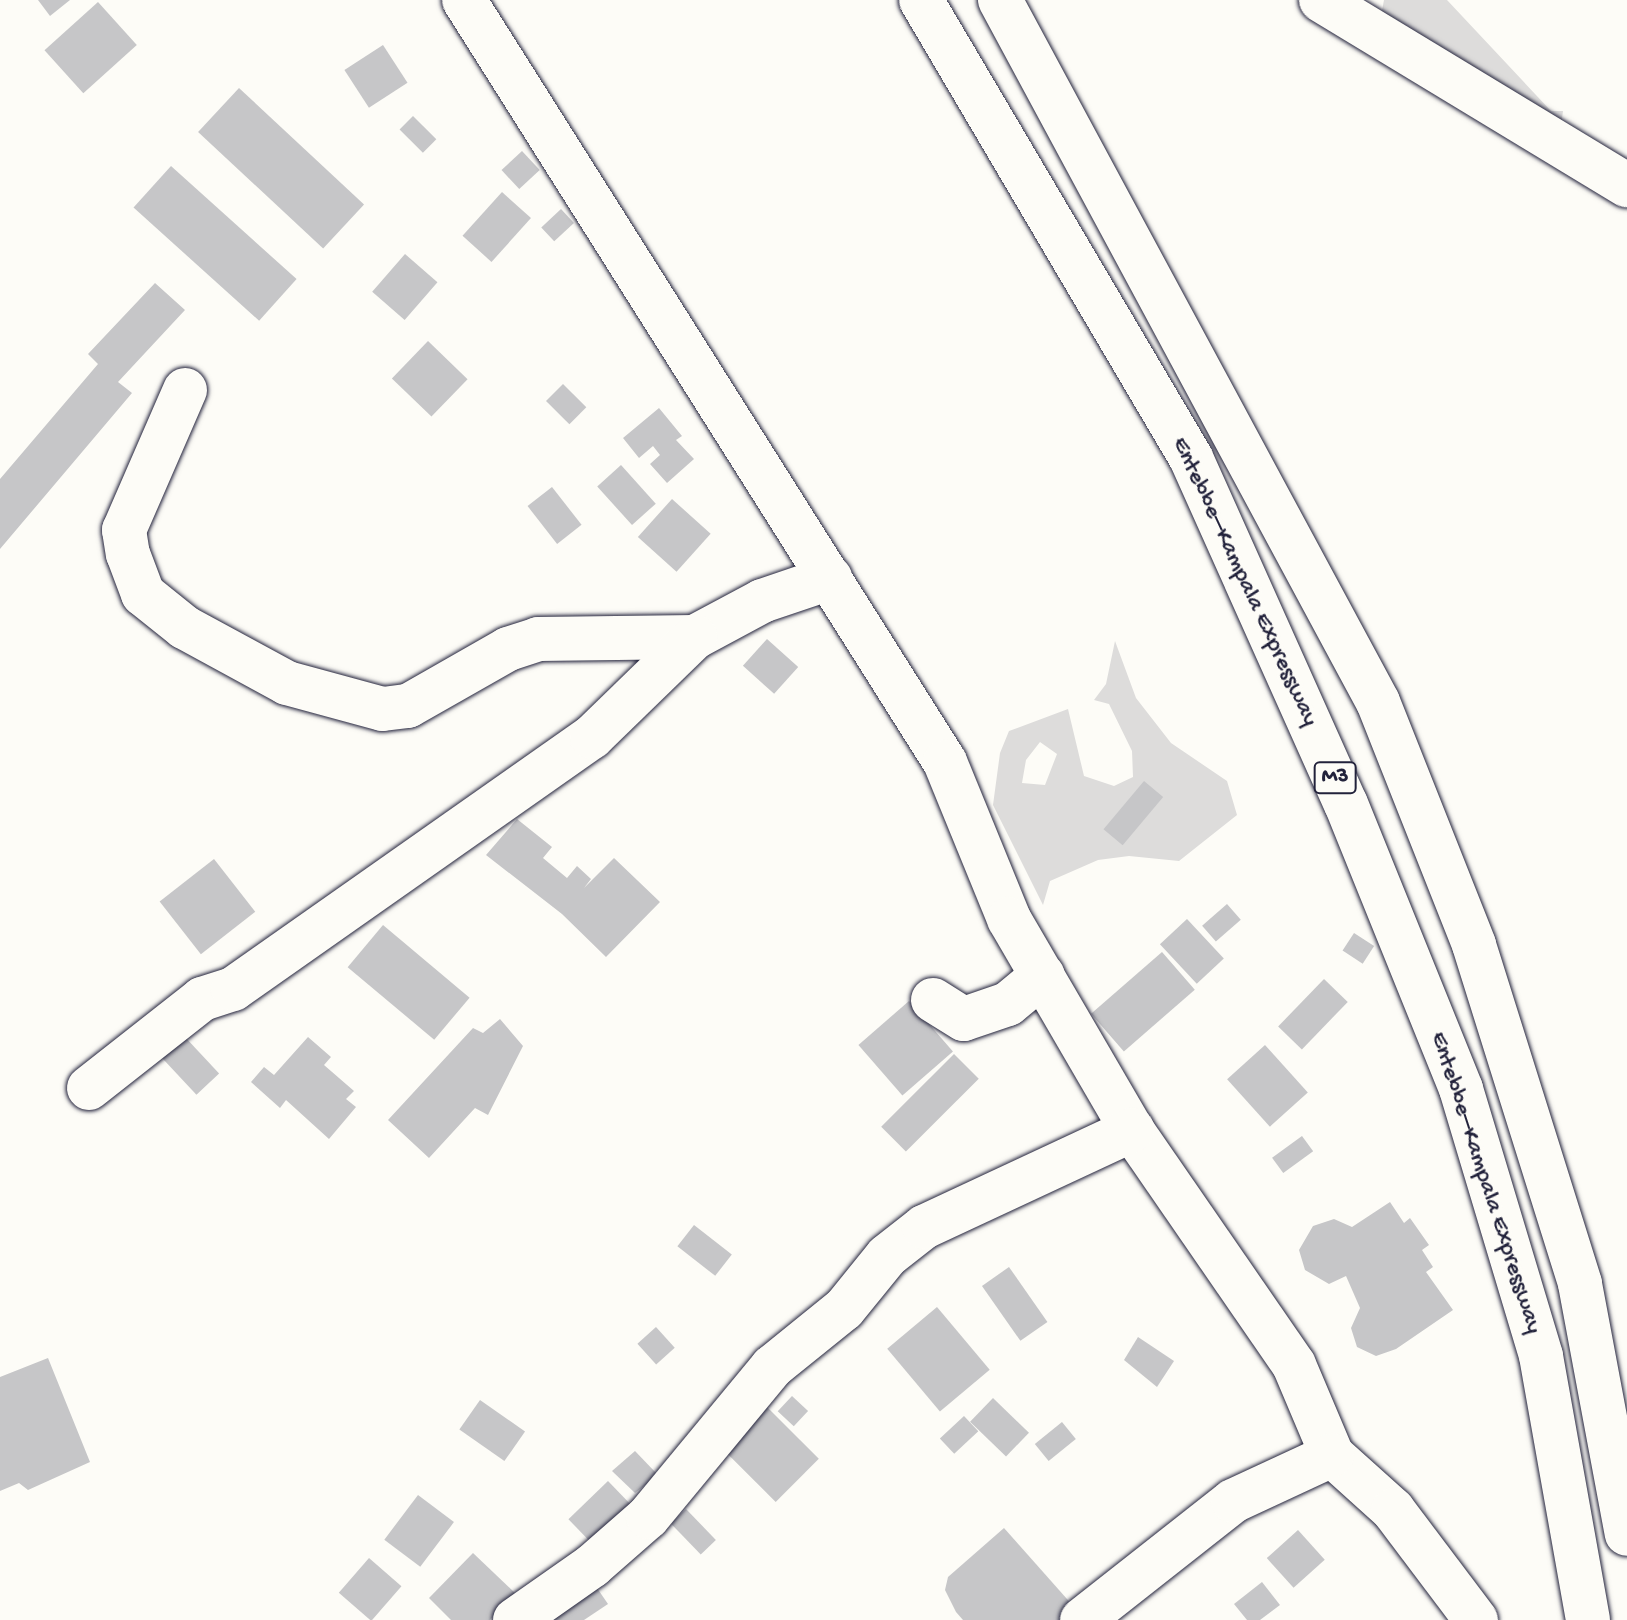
<!DOCTYPE html>
<meta charset="utf-8">
<style>
body{margin:0}
#map{position:relative;width:1627px;height:1620px;overflow:hidden;background:#fdfcf7;font-family:"Gochi Hand",sans-serif}
div>[style]{position:absolute}
.green>*{inset:0;background:#dddcdb}
.building>*{inset:0;background:#c6c6c8;transform-origin:0 0}
.roads{filter:drop-shadow(0 0 2px #22223b) drop-shadow(0 0 2px #22223b)}
.minor>*{height:44px;margin:-22px;padding:0 22px;transform-origin:22px;border-radius:22px;background:#fdfcf7}
.highway>*{height:44px;margin:-22px;padding:0 22px;transform-origin:22px;border-radius:22px;background:#fdfcf7}
span{translate:-50% -50%;white-space:nowrap;text-align:center;line-height:1.15;-webkit-text-stroke:7px #fdfcf7;paint-order:stroke}
.shield-label span{padding:2px 6px;background:#fdfcf7;border:2px solid;border-radius:6px;-webkit-text-stroke-width:0}
.shield-label{font-size:22px;color:#22223b;font-weight:700}
.street-label{font-size:24px;color:#22223b}
</style>
<div id="map">
<div class="green">
<div style="clip-path:polygon(1384px 0,1447px 0,1551px 111px,1563px 111px,1560px 134px,1380px 21px)"></div>
<div style="clip-path:polygon(evenodd,1115px 641px,1136px 698px,1171px 743px,1227px 781px,1237px 815px,1179px 861px,1129px 856px,1098px 860px,1050px 881px,1043px 905px,993px 805px,1000px 753px,1009px 731px,1068px 709px,1084px 776px,1114px 786px,1133px 777px,1132px 751px,1109px 704px,1094px 700px,1106px 684px,1115px 641px,1040px 742px,1057px 754px,1045px 785px,1022px 783px,1026px 760px,1040px 742px)"></div>
</div>
<div class="building">
<div style="clip-path:polygon(38px 0,70px 0,50px 16px)"></div>
<div style="left:98px;top:2px;width:58px;height:72px;rotate:48deg"></div>
<div style="left:383px;top:45px;width:45px;height:46px;rotate:57deg"></div>
<div style="left:239px;top:88px;width:171px;height:60px;rotate:43deg"></div>
<div style="left:413px;top:116px;width:33px;height:19px;rotate:45deg"></div>
<div style="left:522px;top:151px;width:26px;height:28px;rotate:47deg"></div>
<div style="left:171px;top:166px;width:169px;height:56px;rotate:42deg"></div>
<div style="left:502px;top:192px;width:39px;height:59px;rotate:42deg"></div>
<div style="left:561px;top:209px;width:19px;height:27px;rotate:47deg"></div>
<div style="left:405px;top:254px;width:43px;height:50px;rotate:41deg"></div>
<div style="clip-path:polygon(155px 283px,185px 310px,118px 382px,132px 393px,0 549px,0 479px,98px 364px,88px 354px)"></div>
<div style="left:428px;top:341px;width:55px;height:52px;rotate:44deg"></div>
<div style="left:563px;top:384px;width:33px;height:24px;rotate:45deg"></div>
<div style="clip-path:polygon(659px 408px,682px 436px,676px 440px,694px 459px,667px 483px,650px 464px,660px 455px,653px 446px,639px 458px,623px 438px)"></div>
<div style="left:621px;top:465px;width:52px;height:32px;rotate:48deg"></div>
<div style="left:552px;top:487px;width:48px;height:31px;rotate:52deg"></div>
<div style="left:672px;top:499px;width:52px;height:51px;rotate:42deg"></div>
<div style="left:767px;top:639px;width:42px;height:36px;rotate:42deg"></div>
<div style="left:1144px;top:781px;width:25px;height:63px;rotate:40deg"></div>
<div style="clip-path:polygon(517px 819px,552px 847px,543px 858px,567px 878px,577px 866px,591px 879px,584px 888px,614px 858px,660px 902px,606px 957px,562px 914px,486px 855px)"></div>
<div style="left:214px;top:859px;width:67px;height:69px;rotate:52deg"></div>
<div style="left:1227px;top:904px;width:21px;height:33px;rotate:49deg"></div>
<div style="left:1187px;top:919px;width:54px;height:37px;rotate:47deg"></div>
<div style="left:383px;top:925px;width:113px;height:55px;rotate:40deg"></div>
<div style="left:1354px;top:933px;width:24px;height:21px;rotate:33deg"></div>
<div style="left:1162px;top:952px;width:50px;height:94px;rotate:49deg"></div>
<div style="left:1324px;top:979px;width:33px;height:66px;rotate:44deg"></div>
<div style="left:909px;top:1001px;width:67px;height:67px;rotate:49deg"></div>
<div style="clip-path:polygon(500px 1019px,523px 1046px,488px 1115px,475px 1108px,429px 1158px,388px 1120px,473px 1028px,483px 1033px)"></div>
<div style="left:185px;top:1037px;width:50px;height:31px;rotate:47deg"></div>
<div style="clip-path:polygon(308px 1037px,331px 1057px,324px 1065px,354px 1091px,346px 1099px,356px 1107px,329px 1139px,286px 1100px,280px 1108px,251px 1082px,264px 1067px,274px 1075px)"></div>
<div style="left:1265px;top:1045px;width:64px;height:51px;rotate:48deg"></div>
<div style="left:954px;top:1054px;width:35px;height:103px;rotate:45deg"></div>
<div style="left:1302px;top:1136px;width:19px;height:37px;rotate:54deg"></div>
<div style="clip-path:polygon(1390px 1202px,1404px 1223px,1410px 1218px,1429px 1245px,1422px 1250px,1433px 1267px,1426px 1272px,1453px 1310px,1396px 1349px,1376px 1356px,1357px 1347px,1351px 1328px,1360px 1308px,1346px 1276px,1329px 1284px,1305px 1270px,1299px 1250px,1313px 1226px,1334px 1219px,1352px 1227px)"></div>
<div style="left:694px;top:1225px;width:48px;height:27px;rotate:38deg"></div>
<div style="left:1009px;top:1267px;width:67px;height:33px;rotate:55deg"></div>
<div style="left:937px;top:1307px;width:82px;height:65px;rotate:50deg"></div>
<div style="left:656px;top:1327px;width:28px;height:25px;rotate:48deg"></div>
<div style="clip-path:polygon(1138px 1337px,1174px 1361px,1157px 1387px,1124px 1360px)"></div>
<div style="clip-path:polygon(48px 1358px,90px 1462px,28px 1490px,19px 1483px,0 1491px,0 1377px)"></div>
<div style="left:792px;top:1396px;width:22px;height:21px;rotate:43deg"></div>
<div style="left:758px;top:1398px;width:86px;height:61px;rotate:45deg"></div>
<div style="left:993px;top:1398px;width:50px;height:33px;rotate:44deg"></div>
<div style="left:480px;top:1400px;width:55px;height:36px;rotate:35deg"></div>
<div style="left:964px;top:1416px;width:21px;height:33px;rotate:47deg"></div>
<div style="left:1062px;top:1422px;width:22px;height:35px;rotate:51deg"></div>
<div style="clip-path:polygon(635px 1451px,658px 1475px,635px 1493px,612px 1471px)"></div>
<div style="left:608px;top:1481px;width:49px;height:55px;rotate:46deg"></div>
<div style="left:418px;top:1495px;width:45px;height:56px;rotate:37deg"></div>
<div style="left:686px;top:1509px;width:43px;height:21px;rotate:46deg"></div>
<div style="clip-path:polygon(1004px 1528px,1075px 1608px,1062px 1620px,963px 1620px,956px 1612px,945px 1590px,948px 1577px)"></div>
<div style="left:1298px;top:1530px;width:40px;height:42px;rotate:48deg"></div>
<div style="clip-path:polygon(473px 1553px,516px 1594px,490px 1620px,451px 1620px,429px 1598px)"></div>
<div style="left:369px;top:1558px;width:43px;height:46px;rotate:41deg"></div>
<div style="clip-path:polygon(588px 1575px,608px 1604px,584px 1620px,532px 1620px)"></div>
<div style="clip-path:polygon(1262px 1582px,1280px 1605px,1260px 1620px,1247px 1620px,1234px 1604px)"></div>
</div>
<div class="roads">
<div class="minor">
<div style="left:464px;top:0;width:901px;rotate:57.74deg"></div>
<div style="left:945px;top:762px;width:170px;rotate:67.8deg"></div>
<div style="left:1009px;top:919px;width:244px;rotate:59.8deg"></div>
<div style="left:1132px;top:1130px;width:285px;rotate:55.4deg"></div>
<div style="left:1294px;top:1365px;width:98px;rotate:67.1deg"></div>
<div style="left:1332px;top:1455px;width:82px;rotate:42deg"></div>
<div style="left:1393px;top:1510px;width:138px;rotate:53deg"></div>
<div style="left:1321px;top:0;width:358px;rotate:31.2deg"></div>
<div style="left:185px;top:390px;width:153px;rotate:113.5deg"></div>
<div style="left:124px;top:530px;width:24px;rotate:81deg"></div>
<div style="left:128px;top:554px;width:43px;rotate:69.4deg"></div>
<div style="left:143px;top:594px;width:53px;rotate:38.8deg"></div>
<div style="left:184px;top:627px;width:117px;rotate:28.5deg"></div>
<div style="left:287px;top:683px;width:99px;rotate:15.2deg"></div>
<div style="left:383px;top:709px;width:25px;rotate:-7deg"></div>
<div style="left:408px;top:706px;width:115px;rotate:-29.7deg"></div>
<div style="left:508px;top:649px;width:32px;rotate:-18deg"></div>
<div style="left:538px;top:639px;width:157px;rotate:-0.7deg"></div>
<div style="left:695px;top:637px;width:76px;rotate:-28.2deg"></div>
<div style="left:762px;top:601px;width:72px;rotate:-18.7deg"></div>
<div style="left:933px;top:1000px;width:36px;rotate:32deg"></div>
<div style="left:964px;top:1019px;width:46px;rotate:-18.8deg"></div>
<div style="left:1008px;top:1004px;width:45px;rotate:-39.6deg"></div>
<div style="left:89px;top:1088px;width:144px;rotate:-38.2deg"></div>
<div style="left:202px;top:999px;width:33px;rotate:-18deg"></div>
<div style="left:233px;top:989px;width:439px;rotate:-35.1deg"></div>
<div style="left:592px;top:737px;width:144px;rotate:-44.2deg"></div>
<div style="left:515px;top:1620px;width:94px;rotate:-35deg"></div>
<div style="left:592px;top:1566px;width:74px;rotate:-41.2deg"></div>
<div style="left:648px;top:1517px;width:195px;rotate:-50.4deg"></div>
<div style="left:772px;top:1367px;width:92px;rotate:-38.9deg"></div>
<div style="left:844px;top:1309px;width:68px;rotate:-50.9deg"></div>
<div style="left:887px;top:1256px;width:47px;rotate:-38.1deg"></div>
<div style="left:924px;top:1227px;width:230px;rotate:-25deg"></div>
<div style="left:1082px;top:1620px;width:192px;rotate:-38.2deg"></div>
<div style="left:1233px;top:1501px;width:109px;rotate:-24.9deg"></div>
</div>
<div class="highway">
<div style="left:921px;top:0;width:532px;rotate:59.48deg"></div>
<div style="left:1191px;top:458px;width:379px;rotate:65.9deg"></div>
<div style="left:1346px;top:804px;width:307px;rotate:68deg"></div>
<div style="left:1461px;top:1089px;width:279px;rotate:73.3deg"></div>
<div style="left:1541px;top:1356px;width:268px;rotate:79.9deg"></div>
<div style="left:1000px;top:0;width:797px;rotate:61.7deg"></div>
<div style="left:1378px;top:702px;width:261px;rotate:68.4deg"></div>
<div style="left:1474px;top:945px;width:355px;rotate:72.6deg"></div>
<div style="left:1580px;top:1284px;width:254px;rotate:79.4deg"></div>
</div>
</div>
<div class="shield-label">
<span style="left:1335px;top:778px">M3</span>
</div>
<div class="street-label">
<span style="left:1244px;top:582px;rotate:65deg">Entebbe–Kampala Expressway</span>
<span style="left:1485px;top:1183px;rotate:72deg">Entebbe–Kampala Expressway</span>
</div>
</div>
